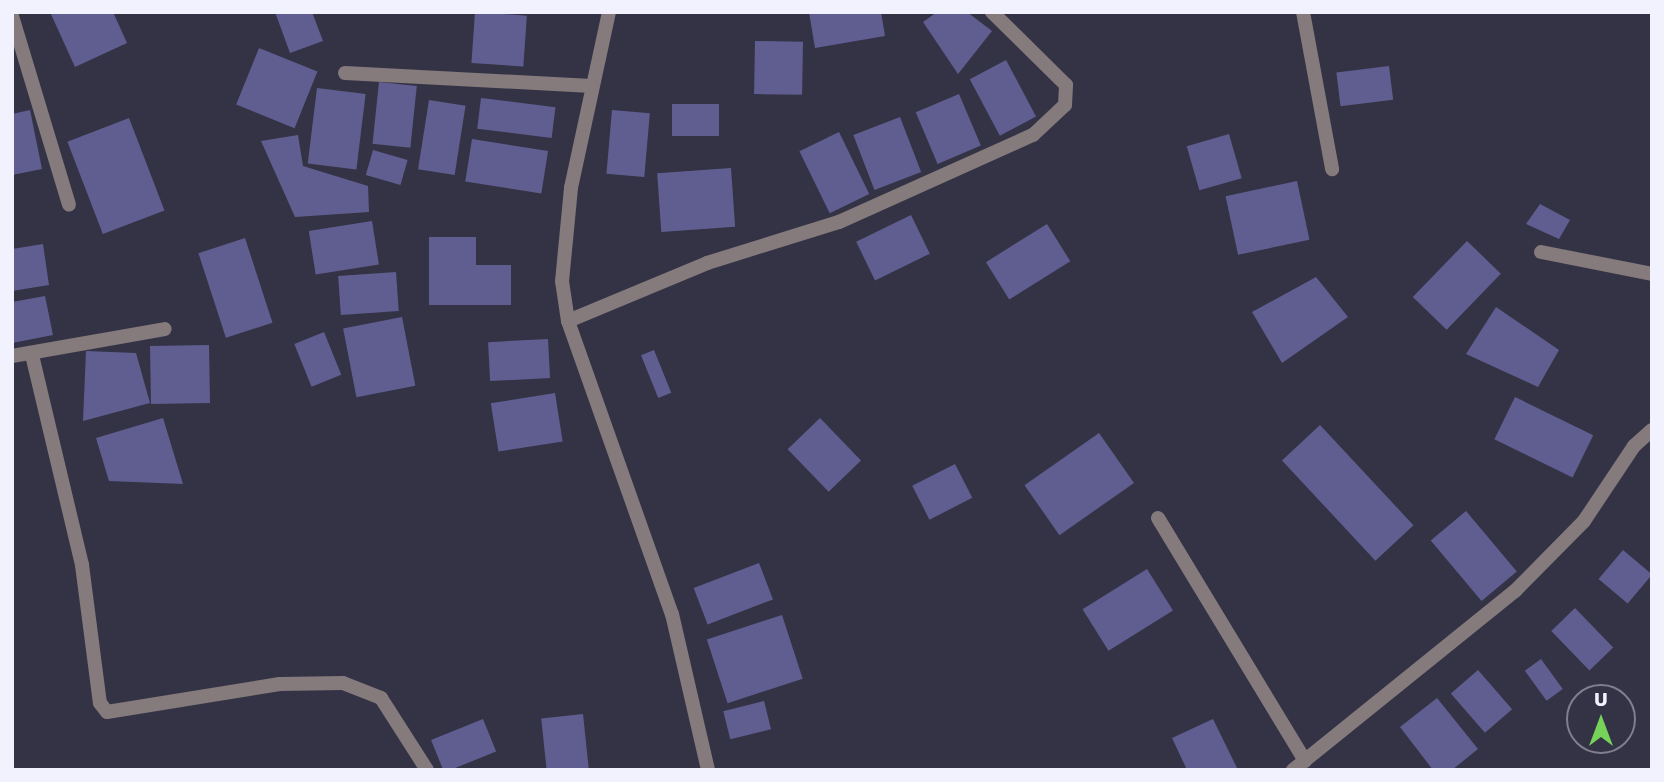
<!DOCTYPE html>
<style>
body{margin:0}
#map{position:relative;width:1664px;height:782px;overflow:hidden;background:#333345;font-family:Rubik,sans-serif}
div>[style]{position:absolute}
.building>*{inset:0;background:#605e91;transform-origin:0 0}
.minor>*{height:14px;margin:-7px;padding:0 7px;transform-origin:7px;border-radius:7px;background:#857a7c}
span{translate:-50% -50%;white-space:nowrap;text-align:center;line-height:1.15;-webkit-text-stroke:6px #333345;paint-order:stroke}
.frame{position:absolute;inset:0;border:14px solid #f2f2fe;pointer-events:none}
.north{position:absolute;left:1566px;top:684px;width:70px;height:70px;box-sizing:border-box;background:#333345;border:2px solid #7f7f8f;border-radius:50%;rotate:0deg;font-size:19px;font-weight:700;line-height:28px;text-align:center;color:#f2f2fe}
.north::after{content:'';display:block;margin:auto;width:24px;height:32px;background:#77d25a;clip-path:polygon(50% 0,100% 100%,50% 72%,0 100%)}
</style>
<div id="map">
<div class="building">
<div style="clip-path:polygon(50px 12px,113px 12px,127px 43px,75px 67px)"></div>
<div style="clip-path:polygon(275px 12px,312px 12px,323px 41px,290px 53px)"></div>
<div style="left:475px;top:12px;width:52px;height:51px;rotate:4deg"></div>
<div style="clip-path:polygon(809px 12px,881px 12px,885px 36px,815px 48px)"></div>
<div style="clip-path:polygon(937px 12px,967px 12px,992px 31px,958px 74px,923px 22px)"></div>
<div style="left:755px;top:41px;width:48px;height:53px;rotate:1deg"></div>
<div style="left:259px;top:48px;width:63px;height:61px;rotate:22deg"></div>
<div style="left:1006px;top:60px;width:64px;height:41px;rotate:62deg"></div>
<div style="left:1389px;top:66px;width:34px;height:53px;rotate:83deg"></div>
<div style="left:379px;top:82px;width:38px;height:62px;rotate:6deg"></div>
<div style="left:317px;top:88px;width:49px;height:76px;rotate:7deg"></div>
<div style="left:959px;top:94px;width:56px;height:47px;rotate:67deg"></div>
<div style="left:481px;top:98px;width:75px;height:31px;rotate:7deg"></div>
<div style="left:429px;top:100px;width:37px;height:70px;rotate:9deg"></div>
<div style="left:672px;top:104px;width:47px;height:32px"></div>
<div style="clip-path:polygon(30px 110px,42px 169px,12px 175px,12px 114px)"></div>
<div style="left:612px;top:110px;width:38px;height:64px;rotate:5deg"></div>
<div style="left:900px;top:117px;width:59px;height:50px;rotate:69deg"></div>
<div style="left:129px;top:118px;width:99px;height:66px;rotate:69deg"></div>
<div style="left:839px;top:132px;width:69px;height:44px;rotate:64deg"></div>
<div style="left:1229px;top:134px;width:46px;height:44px;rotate:74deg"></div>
<div style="clip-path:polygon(298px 135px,303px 166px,368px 186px,369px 212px,295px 217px,261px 141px)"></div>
<div style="left:472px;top:139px;width:77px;height:43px;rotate:9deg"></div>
<div style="left:373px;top:150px;width:36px;height:26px;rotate:16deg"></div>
<div style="left:731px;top:168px;width:59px;height:74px;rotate:86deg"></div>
<div style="left:1297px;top:181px;width:60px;height:73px;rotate:78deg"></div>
<div style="clip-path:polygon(1540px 204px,1570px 220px,1559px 239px,1526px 224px)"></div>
<div style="left:911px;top:215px;width:43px;height:61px;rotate:64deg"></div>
<div style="left:372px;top:221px;width:44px;height:64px;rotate:81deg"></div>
<div style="left:1047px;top:224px;width:44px;height:72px;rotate:58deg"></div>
<div style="clip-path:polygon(429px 237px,476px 237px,476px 265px,511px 265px,511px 305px,429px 305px)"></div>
<div style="left:245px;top:238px;width:89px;height:49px;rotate:72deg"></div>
<div style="left:1467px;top:241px;width:47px;height:78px;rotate:44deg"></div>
<div style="clip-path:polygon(43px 244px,49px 285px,12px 291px,12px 249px)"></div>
<div style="left:396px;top:272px;width:39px;height:58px;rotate:86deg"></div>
<div style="clip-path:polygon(1316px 277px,1348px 317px,1282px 363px,1252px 312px)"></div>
<div style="clip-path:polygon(45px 296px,53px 335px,12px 343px,12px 302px)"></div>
<div style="clip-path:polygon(1496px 307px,1559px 350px,1538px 387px,1466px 354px)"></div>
<div style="left:402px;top:317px;width:70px;height:60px;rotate:79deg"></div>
<div style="left:324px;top:332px;width:46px;height:32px;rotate:68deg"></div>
<div style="left:548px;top:339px;width:39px;height:60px;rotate:87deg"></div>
<div style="left:209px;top:345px;width:58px;height:59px;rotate:89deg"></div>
<div style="left:654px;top:350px;width:46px;height:14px;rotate:68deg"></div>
<div style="clip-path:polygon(86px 351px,136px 353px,150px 403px,83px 421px)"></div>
<div style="left:555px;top:393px;width:49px;height:65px;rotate:81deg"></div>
<div style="left:1515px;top:397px;width:87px;height:47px;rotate:26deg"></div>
<div style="clip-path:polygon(163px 418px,183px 484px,109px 481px,96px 438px)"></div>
<div style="left:820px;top:418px;width:59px;height:45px;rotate:46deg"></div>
<div style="left:1320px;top:425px;width:137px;height:52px;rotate:47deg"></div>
<div style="left:1099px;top:433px;width:61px;height:91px;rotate:55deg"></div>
<div style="left:955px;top:464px;width:38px;height:48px;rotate:63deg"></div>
<div style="left:1466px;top:511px;width:79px;height:46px;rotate:50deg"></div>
<div style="left:1623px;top:550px;width:38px;height:38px;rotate:40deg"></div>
<div style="left:759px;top:563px;width:39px;height:70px;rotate:69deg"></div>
<div style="left:1147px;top:569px;width:49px;height:76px;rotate:58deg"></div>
<div style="left:1575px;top:608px;width:55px;height:33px;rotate:46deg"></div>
<div style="left:782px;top:615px;width:67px;height:79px;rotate:72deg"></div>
<div style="left:1541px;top:659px;width:37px;height:20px;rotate:54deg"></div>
<div style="left:1478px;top:670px;width:52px;height:36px;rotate:49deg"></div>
<div style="clip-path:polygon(1437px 698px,1478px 749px,1452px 770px,1433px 770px,1400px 727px)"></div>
<div style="left:764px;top:701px;width:29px;height:42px;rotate:76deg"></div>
<div style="left:583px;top:714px;width:56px;height:42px;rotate:84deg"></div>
<div style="left:483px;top:719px;width:35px;height:56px;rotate:68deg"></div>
<div style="clip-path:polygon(1213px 719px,1238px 770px,1187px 770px,1172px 738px)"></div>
</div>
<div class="minor">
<div style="left:609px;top:12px;width:180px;rotate:102.2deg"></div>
<div style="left:571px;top:188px;width:93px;rotate:95.5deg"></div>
<div style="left:562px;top:281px;width:40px;rotate:81.5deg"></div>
<div style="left:568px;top:321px;width:311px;rotate:70.5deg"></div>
<div style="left:672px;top:614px;width:160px;rotate:77deg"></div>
<div style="left:1303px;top:12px;width:160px;rotate:79.5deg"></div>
<div style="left:12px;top:16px;width:197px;rotate:73.2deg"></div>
<div style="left:345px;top:73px;width:247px;rotate:3deg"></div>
<div style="left:1541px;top:252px;width:113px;rotate:11.2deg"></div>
<div style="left:568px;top:321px;width:151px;rotate:-22.6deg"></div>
<div style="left:707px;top:263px;width:138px;rotate:-17.3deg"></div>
<div style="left:839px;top:222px;width:213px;rotate:-24.2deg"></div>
<div style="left:1033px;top:135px;width:44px;rotate:-43.2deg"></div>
<div style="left:1065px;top:105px;width:20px;rotate:-87deg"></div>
<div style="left:1066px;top:85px;width:104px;rotate:-135.4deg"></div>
<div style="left:32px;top:355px;width:216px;rotate:76.6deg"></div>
<div style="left:82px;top:565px;width:139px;rotate:82.6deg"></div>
<div style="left:100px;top:703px;width:11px;rotate:52deg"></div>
<div style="left:107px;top:712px;width:175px;rotate:-9.2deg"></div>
<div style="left:280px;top:684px;width:63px;rotate:-0.9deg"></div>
<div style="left:343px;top:683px;width:41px;rotate:21.5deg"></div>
<div style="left:381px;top:698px;width:85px;rotate:57.4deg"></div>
<div style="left:12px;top:356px;width:155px;rotate:-10deg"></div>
<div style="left:1158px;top:518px;width:284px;rotate:58.8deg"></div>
<div style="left:1293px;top:770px;width:285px;rotate:-38.9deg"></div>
<div style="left:1515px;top:591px;width:98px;rotate:-45.4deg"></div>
<div style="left:1584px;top:521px;width:90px;rotate:-56.3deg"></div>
<div style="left:1634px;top:446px;width:24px;rotate:-42deg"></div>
</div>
<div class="frame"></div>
<div class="north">U</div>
</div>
